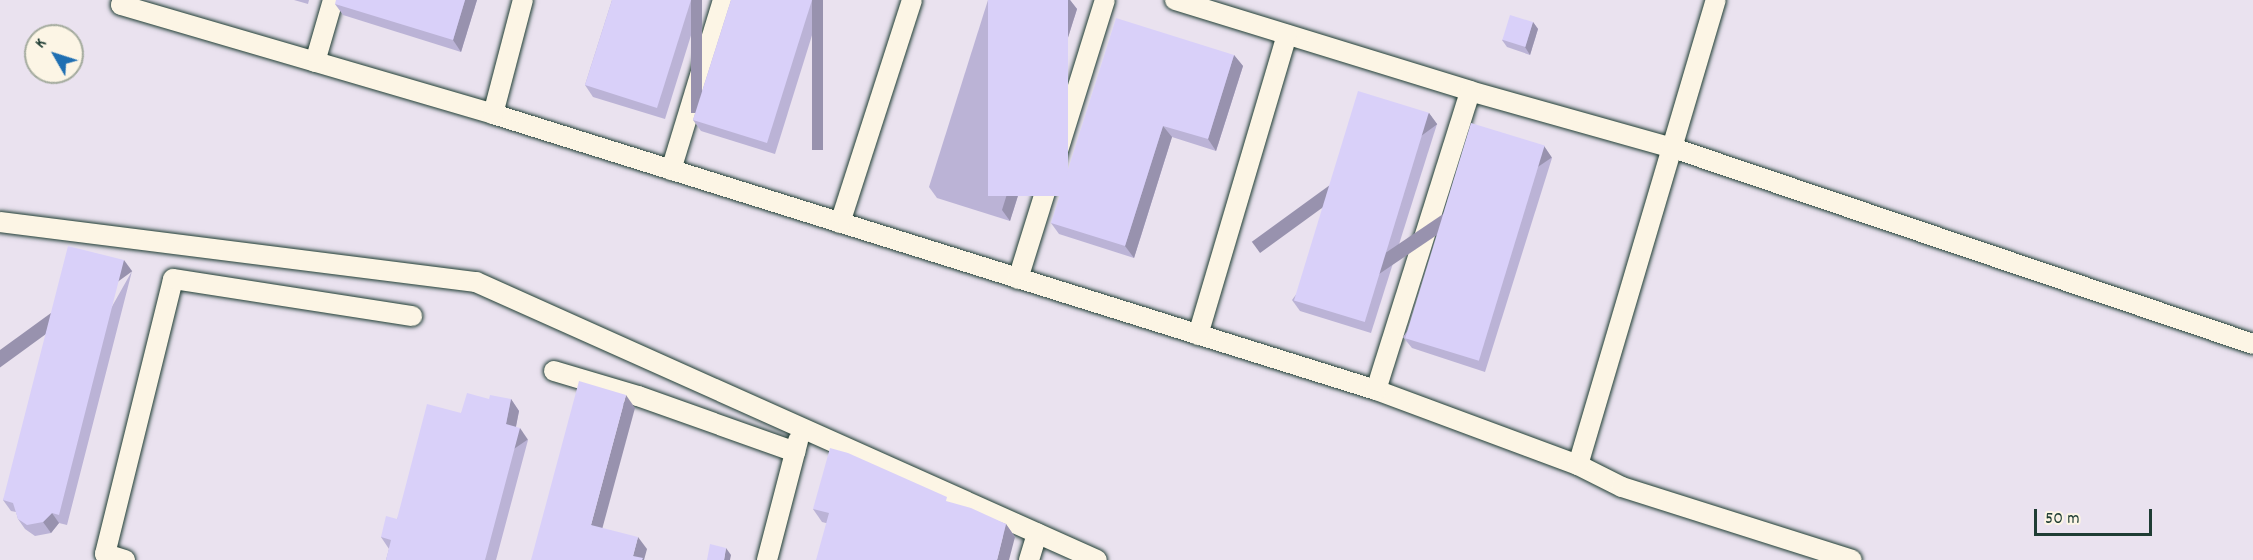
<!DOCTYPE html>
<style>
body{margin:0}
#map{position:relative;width:2253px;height:560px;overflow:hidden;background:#f2eaeb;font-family:Dekko,sans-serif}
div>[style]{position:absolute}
.built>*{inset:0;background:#eae2ef}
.roads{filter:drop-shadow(0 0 2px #1f3d34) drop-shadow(0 0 2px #1f3d34)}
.minor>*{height:20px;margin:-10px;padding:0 10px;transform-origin:10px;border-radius:10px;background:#fcf5e5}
.wall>*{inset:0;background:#bbb3d6}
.shaded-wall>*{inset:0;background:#9892ae;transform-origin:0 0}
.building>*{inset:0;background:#d9d0f9;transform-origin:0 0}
span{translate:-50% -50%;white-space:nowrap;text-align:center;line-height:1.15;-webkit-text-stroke:4.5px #fcf5e5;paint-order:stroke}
.north{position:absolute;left:24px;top:24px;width:60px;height:60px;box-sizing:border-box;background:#fcf5e5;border:2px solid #a4ab9e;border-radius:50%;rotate:309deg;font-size:16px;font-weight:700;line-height:24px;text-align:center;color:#1f3d34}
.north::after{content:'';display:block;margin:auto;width:21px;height:27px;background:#1f6fb2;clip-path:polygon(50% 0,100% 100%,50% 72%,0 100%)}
.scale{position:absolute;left:2034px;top:509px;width:118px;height:27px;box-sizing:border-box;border:3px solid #1f3d34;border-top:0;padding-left:8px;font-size:18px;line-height:21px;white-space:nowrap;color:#1f3d34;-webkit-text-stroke:4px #fcf5e5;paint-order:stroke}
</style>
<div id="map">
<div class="built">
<div style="clip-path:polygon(evenodd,0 0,2253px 0,2253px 560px,0 560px,0 0,36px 36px,72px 36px,72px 72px,36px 72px,36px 36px)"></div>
</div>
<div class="roads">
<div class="minor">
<div style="left:123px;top:0;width:5px;rotate:112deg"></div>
<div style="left:121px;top:5px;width:388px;rotate:16.3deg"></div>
<div style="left:493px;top:114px;width:925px;rotate:17.36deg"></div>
<div style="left:1376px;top:390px;width:215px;rotate:20.4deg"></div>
<div style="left:1578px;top:465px;width:49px;rotate:26.6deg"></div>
<div style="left:1622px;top:487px;width:241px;rotate:17.6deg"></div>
<div style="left:1175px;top:0;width:309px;rotate:17.1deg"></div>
<div style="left:1470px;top:91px;width:211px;rotate:15.7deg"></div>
<div style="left:1673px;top:148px;width:612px;rotate:18.67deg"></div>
<div style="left:315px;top:62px;width:65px;rotate:-73.8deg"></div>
<div style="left:493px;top:114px;width:118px;rotate:-75.3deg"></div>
<div style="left:671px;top:170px;width:178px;rotate:-73deg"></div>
<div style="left:0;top:222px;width:480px;rotate:7.2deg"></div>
<div style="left:476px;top:282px;width:680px;rotate:24.12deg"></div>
<div style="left:840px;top:223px;width:234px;rotate:-72.1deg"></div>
<div style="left:1018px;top:279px;width:292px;rotate:-72.7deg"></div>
<div style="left:1198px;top:335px;width:313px;rotate:-73.5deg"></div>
<div style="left:554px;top:371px;width:88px;rotate:16.6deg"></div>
<div style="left:638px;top:396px;width:167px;rotate:19.6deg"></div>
<div style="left:1376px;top:390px;width:313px;rotate:-72.5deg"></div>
<div style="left:1578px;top:465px;width:485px;rotate:-73.5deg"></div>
<div style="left:125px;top:560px;width:21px;rotate:-163deg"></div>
<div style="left:105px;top:554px;width:283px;rotate:-76.1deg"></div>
<div style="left:173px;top:279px;width:242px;rotate:8.8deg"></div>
<div style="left:767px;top:560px;width:123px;rotate:-75.4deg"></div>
<div style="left:1029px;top:560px;width:28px;rotate:-73deg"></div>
</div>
</div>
<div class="wall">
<div style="clip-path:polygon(294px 0,309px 0,308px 4px)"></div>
<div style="clip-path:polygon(477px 0,461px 52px,343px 15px,335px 4px)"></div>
<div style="clip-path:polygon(612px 0,702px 0,665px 119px,593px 97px,585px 85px)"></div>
<div style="clip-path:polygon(731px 0,823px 0,775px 154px,701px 131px,693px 120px)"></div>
<div style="clip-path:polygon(988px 0,1070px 0,1077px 9px,1010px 221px,937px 198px,929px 187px)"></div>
<div style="clip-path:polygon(1533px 22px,1538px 29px,1530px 55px,1507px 47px,1502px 40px)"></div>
<div style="clip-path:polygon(1234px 55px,1243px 66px,1216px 151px,1172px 137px,1134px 258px,1059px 234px,1051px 223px)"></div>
<div style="clip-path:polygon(1429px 113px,1437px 124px,1371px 333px,1300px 311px,1292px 300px)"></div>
<div style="clip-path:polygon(1544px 146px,1552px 158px,1485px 372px,1412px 348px,1403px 337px)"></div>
<div style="clip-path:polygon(132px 271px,67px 525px,59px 523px,51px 533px,35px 536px,25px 529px,18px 519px,16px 512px,11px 511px,3px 500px)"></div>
<div style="clip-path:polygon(489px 399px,511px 399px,519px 411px,516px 427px,528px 440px,496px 560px,386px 560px,389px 549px,381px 537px,397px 519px,461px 413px)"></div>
<div style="clip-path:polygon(951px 503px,1006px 524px,1015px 537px,826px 523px,822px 522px,813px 509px)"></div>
</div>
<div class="shaded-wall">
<div style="clip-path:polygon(465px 0,477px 0,461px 52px,453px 40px)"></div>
<div style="left:691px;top:0;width:11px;height:113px"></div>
<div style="left:812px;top:0;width:11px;height:150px"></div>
<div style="clip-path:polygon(1068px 0,1070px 0,1077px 9px,1010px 221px,1002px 210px)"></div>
<div style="clip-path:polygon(1533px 22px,1538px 29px,1530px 55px,1525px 47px)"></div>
<div style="clip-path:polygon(1234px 55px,1243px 66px,1216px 151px,1208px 139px)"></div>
<div style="left:1429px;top:113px;width:14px;height:219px;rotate:54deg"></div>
<div style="clip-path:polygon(1163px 126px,1172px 137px,1134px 258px,1125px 246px)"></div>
<div style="left:1544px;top:146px;width:14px;height:224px;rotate:56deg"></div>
<div style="left:124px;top:260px;width:14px;height:263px;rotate:54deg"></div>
<div style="clip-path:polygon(626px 395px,635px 408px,600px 537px,591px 525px)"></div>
<div style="clip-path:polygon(511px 399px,519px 411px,514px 436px,506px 424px)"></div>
<div style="left:520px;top:428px;width:14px;height:137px;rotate:56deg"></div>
<div style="clip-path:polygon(52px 513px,59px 523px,51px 533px,43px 522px)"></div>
<div style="clip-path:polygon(1006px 524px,1015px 537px,1009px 560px,997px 560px)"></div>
<div style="clip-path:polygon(638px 537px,647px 549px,644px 560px,636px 560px,633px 556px)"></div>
<div style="clip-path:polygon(726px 548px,731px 555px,730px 560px,724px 560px)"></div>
</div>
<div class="building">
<div style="clip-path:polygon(336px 0,465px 0,453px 40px,335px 4px)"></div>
<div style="clip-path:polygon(612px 0,691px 0,657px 108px,585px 85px)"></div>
<div style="clip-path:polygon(731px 0,812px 0,767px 143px,693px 120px)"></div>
<div style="left:988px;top:0;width:80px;height:196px"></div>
<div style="left:1510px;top:15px;width:24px;height:26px;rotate:17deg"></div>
<div style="clip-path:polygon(1116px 18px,1234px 55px,1208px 139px,1163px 126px,1125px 246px,1051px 223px)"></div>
<div style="left:1358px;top:91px;width:74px;height:219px;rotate:17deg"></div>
<div style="left:1471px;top:123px;width:77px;height:225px;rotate:17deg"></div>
<div style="clip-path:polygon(68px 246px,124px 260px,59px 515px,52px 513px,43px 522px,27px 525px,18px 519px,13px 503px,3px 500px)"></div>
<div style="clip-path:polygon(579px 381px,626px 395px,591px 525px,638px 537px,633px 556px,643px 558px,642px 560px,531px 560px)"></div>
<div style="clip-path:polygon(467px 393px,489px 399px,490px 395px,511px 399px,506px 424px,520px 428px,485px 560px,386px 560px,391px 540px,381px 537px,386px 516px,397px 519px,427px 404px,461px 413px)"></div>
<div style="clip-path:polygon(830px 448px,848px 453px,947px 497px,946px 501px,971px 508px,1006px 524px,997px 560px,816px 560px,829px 513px,813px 509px)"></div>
<div style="clip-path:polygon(710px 544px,726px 548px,724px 560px,707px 560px)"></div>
</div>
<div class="north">K</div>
<div class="scale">50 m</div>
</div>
